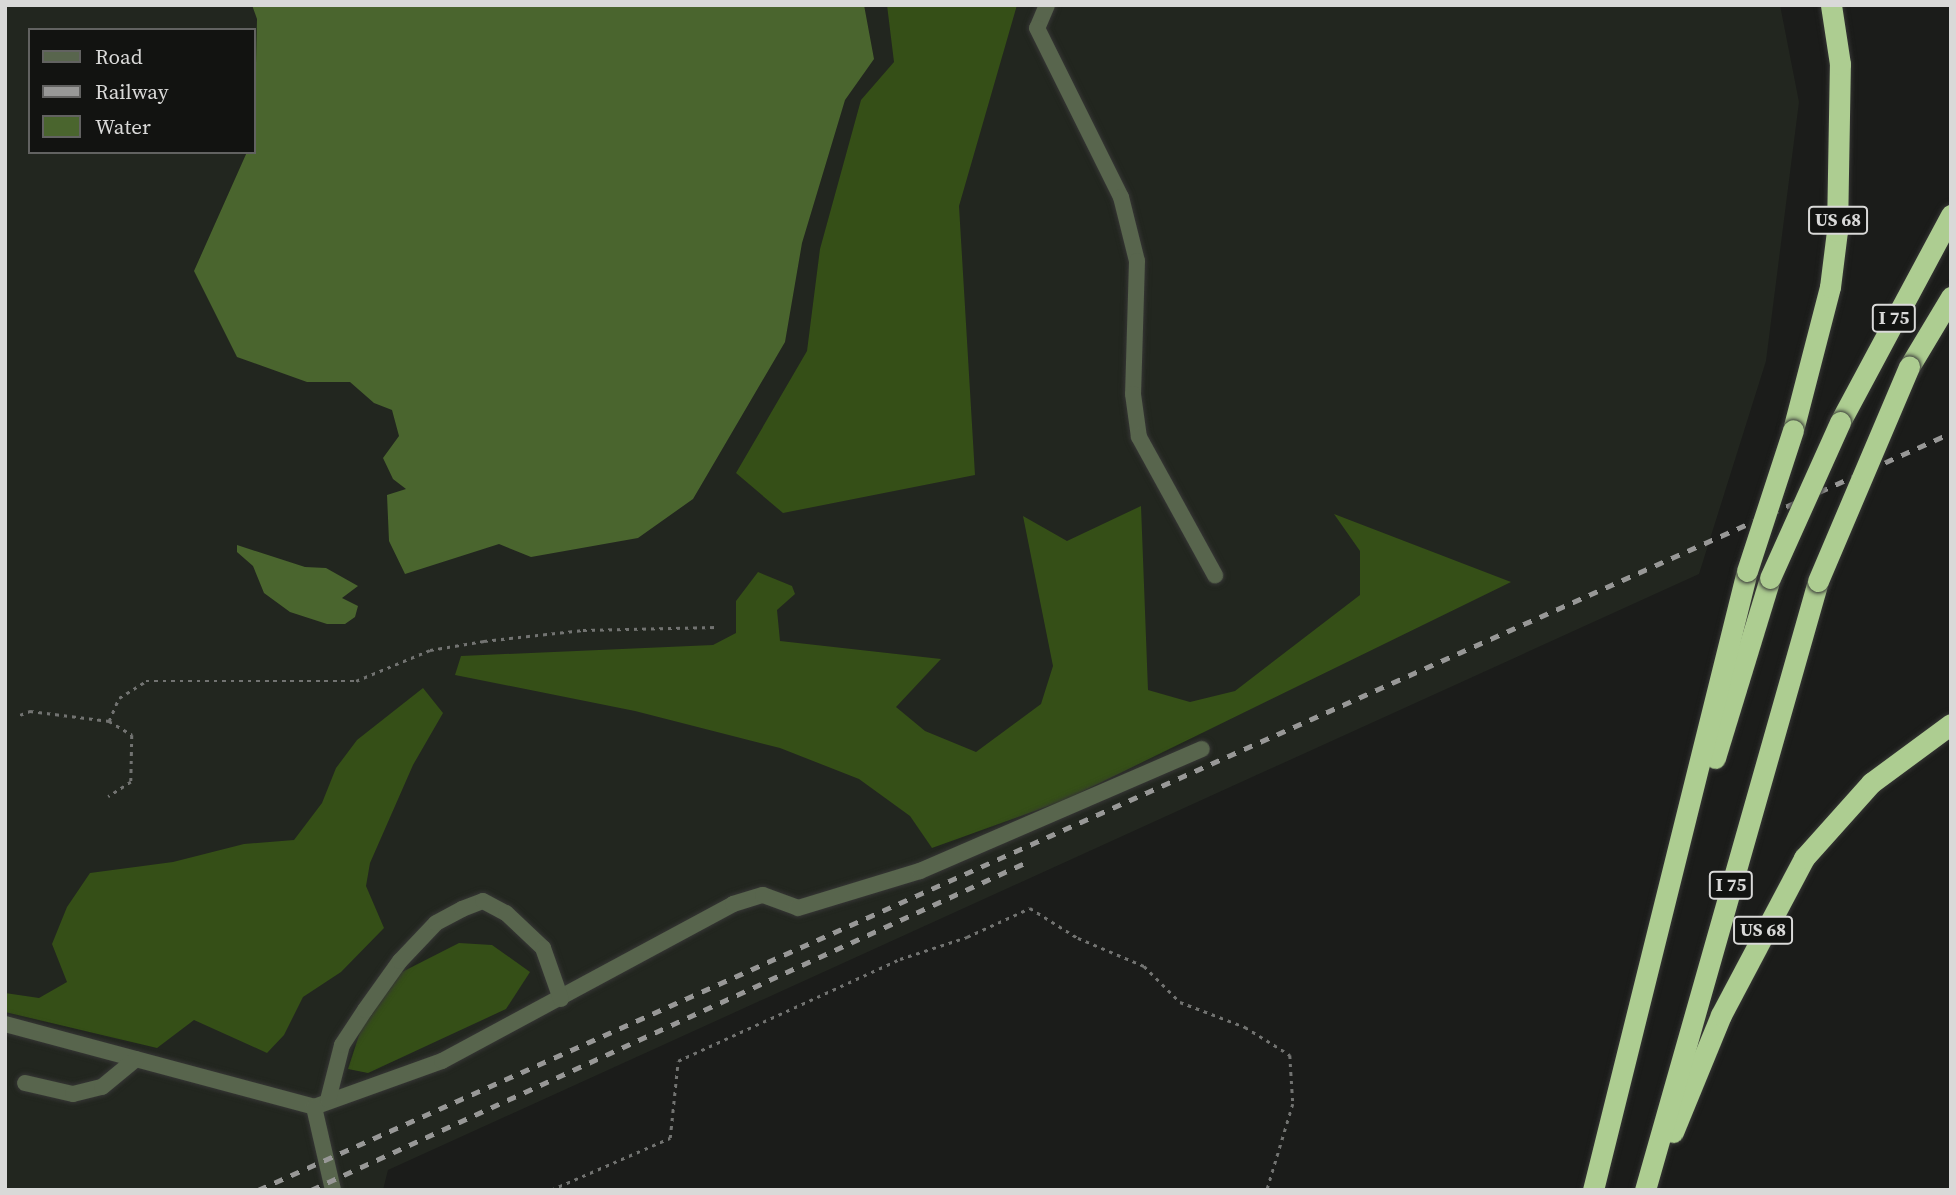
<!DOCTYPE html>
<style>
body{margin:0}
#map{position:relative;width:1956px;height:1195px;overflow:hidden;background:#1b1c1a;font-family:"Source Serif 4",serif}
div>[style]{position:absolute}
.built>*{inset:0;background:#22261f}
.forest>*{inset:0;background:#354f17}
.water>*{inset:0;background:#4a652e}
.path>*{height:2.5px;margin-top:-1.25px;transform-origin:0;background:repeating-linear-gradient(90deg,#727371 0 3.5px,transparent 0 8.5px)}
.roads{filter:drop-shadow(0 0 2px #363635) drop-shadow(0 0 2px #363635)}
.minor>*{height:16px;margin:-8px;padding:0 8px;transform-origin:8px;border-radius:8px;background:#58654d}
.highway>*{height:21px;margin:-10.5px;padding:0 10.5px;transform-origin:10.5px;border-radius:10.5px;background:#adcd91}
.rail>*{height:4.5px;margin-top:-2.25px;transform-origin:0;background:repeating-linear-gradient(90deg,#989897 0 9px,transparent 0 18px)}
.bridges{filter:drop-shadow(0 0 2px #363635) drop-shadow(0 0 2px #363635)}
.highway-bridge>*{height:21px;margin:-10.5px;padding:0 10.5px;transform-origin:10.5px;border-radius:10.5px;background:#adcd91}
span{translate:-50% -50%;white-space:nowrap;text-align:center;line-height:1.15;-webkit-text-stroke:7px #121311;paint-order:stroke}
.shield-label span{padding:2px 5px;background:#121311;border:2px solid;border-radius:5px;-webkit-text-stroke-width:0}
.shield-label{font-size:18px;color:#d9d9d8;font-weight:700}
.frame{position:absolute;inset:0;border:7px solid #d9d9d8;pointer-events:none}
.legend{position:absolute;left:28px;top:28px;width:228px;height:126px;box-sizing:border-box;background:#121311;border:2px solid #626261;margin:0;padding:9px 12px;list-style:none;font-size:21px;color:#d9d9d8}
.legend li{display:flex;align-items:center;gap:14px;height:35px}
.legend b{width:35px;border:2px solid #626261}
</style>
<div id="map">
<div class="built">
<div style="clip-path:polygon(evenodd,5px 5px,1780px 5px,1799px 102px,1766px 361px,1699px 574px,388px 1170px,383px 1190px,5px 1190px,5px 5px,30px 30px,254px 30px,254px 152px,30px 152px,30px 30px)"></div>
</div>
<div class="forest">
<div style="clip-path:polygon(887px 5px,1017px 5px,959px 206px,975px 475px,783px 513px,736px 473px,807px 351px,820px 249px,861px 100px,894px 62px)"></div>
<div style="clip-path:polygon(1141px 506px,1148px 690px,1190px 702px,1235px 691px,1360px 595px,1360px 551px,1334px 514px,1511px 582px,1065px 800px,932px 848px,910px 816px,859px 779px,780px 748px,635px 711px,455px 675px,461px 656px,713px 645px,736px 633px,736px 601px,758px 572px,792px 586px,795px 594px,777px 610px,780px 641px,941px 659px,896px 707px,925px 731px,976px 752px,1041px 704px,1053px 666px,1023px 516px,1067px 541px)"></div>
<div style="clip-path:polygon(423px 688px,443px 713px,413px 765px,370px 863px,366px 886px,384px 928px,341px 972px,303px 997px,284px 1035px,267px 1053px,194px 1020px,157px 1048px,5px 1012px,5px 993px,39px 998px,67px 982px,52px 944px,67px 907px,90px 873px,173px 862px,244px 844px,294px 840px,322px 803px,336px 768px,357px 740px)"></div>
<div style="clip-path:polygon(459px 943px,492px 945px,530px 972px,506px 1009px,368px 1073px,348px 1069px,361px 1029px,402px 972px)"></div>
</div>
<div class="water">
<div style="clip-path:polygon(252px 5px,864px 5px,874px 59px,845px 100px,802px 243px,785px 342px,693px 499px,638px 538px,531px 557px,499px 544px,405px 574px,389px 541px,387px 495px,406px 489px,393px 479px,383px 458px,399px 436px,392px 410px,374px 403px,350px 382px,307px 382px,237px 357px,194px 271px,247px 152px,254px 152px,257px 19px)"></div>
<div style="clip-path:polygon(237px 545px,305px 567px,326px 568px,358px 586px,342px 598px,358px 606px,355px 617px,345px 624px,327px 624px,290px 612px,264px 593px,253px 566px,237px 552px)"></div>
</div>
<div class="path">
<div style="left:20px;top:715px;width:11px;rotate:-22deg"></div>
<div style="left:30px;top:711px;width:80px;rotate:7.2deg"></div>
<div style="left:109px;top:721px;width:27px;rotate:31deg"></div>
<div style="left:132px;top:735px;width:47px;rotate:91.2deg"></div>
<div style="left:131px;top:782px;width:27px;rotate:147deg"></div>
<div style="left:109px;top:721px;width:25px;rotate:-67deg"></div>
<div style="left:119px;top:698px;width:32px;rotate:-32deg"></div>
<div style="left:146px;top:681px;width:210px"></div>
<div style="left:356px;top:681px;width:80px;rotate:-22.7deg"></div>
<div style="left:430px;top:650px;width:55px;rotate:-9.5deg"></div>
<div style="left:484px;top:641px;width:100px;rotate:-6.3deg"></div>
<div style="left:583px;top:630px;width:134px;rotate:-1.3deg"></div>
<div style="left:551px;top:1190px;width:130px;rotate:-23.6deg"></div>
<div style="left:670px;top:1138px;width:77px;rotate:-84.1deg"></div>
<div style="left:678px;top:1061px;width:244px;rotate:-24.7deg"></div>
<div style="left:900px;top:959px;width:71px;rotate:-18.2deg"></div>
<div style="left:967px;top:937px;width:69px;rotate:-24.7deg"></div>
<div style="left:1030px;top:908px;width:57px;rotate:32deg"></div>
<div style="left:1078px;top:938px;width:72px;rotate:23deg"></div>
<div style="left:1144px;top:966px;width:51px;rotate:45deg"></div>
<div style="left:1180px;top:1002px;width:70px;rotate:21deg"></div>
<div style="left:1245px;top:1027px;width:53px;rotate:31.9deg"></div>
<div style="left:1290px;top:1055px;width:49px;rotate:86.5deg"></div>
<div style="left:1293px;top:1104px;width:90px;rotate:106.8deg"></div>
</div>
<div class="roads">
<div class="minor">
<div style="left:1047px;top:5px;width:25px;rotate:113deg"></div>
<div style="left:1037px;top:28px;width:189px;rotate:63.6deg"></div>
<div style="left:1121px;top:197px;width:66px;rotate:76deg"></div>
<div style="left:1137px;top:261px;width:133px;rotate:91.7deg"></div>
<div style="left:1133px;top:394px;width:43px;rotate:82.1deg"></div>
<div style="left:1139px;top:437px;width:158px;rotate:61.2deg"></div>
<div style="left:5px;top:1024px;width:320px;rotate:15deg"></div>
<div style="left:314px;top:1107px;width:136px;rotate:-19.8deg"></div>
<div style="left:442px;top:1061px;width:331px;rotate:-28.3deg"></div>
<div style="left:733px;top:904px;width:31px;rotate:-17deg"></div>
<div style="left:763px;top:895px;width:37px;rotate:20deg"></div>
<div style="left:798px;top:908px;width:127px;rotate:-16.9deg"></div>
<div style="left:920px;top:871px;width:307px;rotate:-23.4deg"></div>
<div style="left:25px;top:1083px;width:49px;rotate:12.9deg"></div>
<div style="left:73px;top:1094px;width:30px;rotate:-14deg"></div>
<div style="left:102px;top:1087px;width:44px;rotate:-39.5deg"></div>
<div style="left:328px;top:1100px;width:57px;rotate:-75.7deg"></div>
<div style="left:342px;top:1045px;width:42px;rotate:-56.7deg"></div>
<div style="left:365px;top:1010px;width:60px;rotate:-54.5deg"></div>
<div style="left:400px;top:961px;width:52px;rotate:-46.5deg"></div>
<div style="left:436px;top:923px;width:30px;rotate:-28deg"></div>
<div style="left:462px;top:909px;width:22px;rotate:-21deg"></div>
<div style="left:483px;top:901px;width:26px;rotate:28deg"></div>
<div style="left:506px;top:913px;width:51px;rotate:43.4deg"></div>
<div style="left:543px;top:948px;width:54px;rotate:70.6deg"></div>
<div style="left:314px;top:1107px;width:85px;rotate:77.1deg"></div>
</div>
<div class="highway">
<div style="left:1909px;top:367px;width:82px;rotate:-59deg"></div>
<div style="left:1840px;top:422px;width:235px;rotate:-61.8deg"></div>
<div style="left:1793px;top:430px;width:148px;rotate:-75.5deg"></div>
<div style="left:1830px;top:287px;width:56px;rotate:-82.9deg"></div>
<div style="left:1837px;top:231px;width:167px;rotate:-89deg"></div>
<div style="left:1840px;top:64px;width:60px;rotate:-98.7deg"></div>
<div style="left:1715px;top:758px;width:188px;rotate:-73deg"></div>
<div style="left:1673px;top:1132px;width:126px;rotate:-67.7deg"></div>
<div style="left:1721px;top:1015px;width:178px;rotate:-62.1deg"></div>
<div style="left:1804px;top:858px;width:101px;rotate:-48.2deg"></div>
<div style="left:1871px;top:783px;width:99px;rotate:-36.4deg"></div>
<div style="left:1593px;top:1190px;width:638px;rotate:-76.03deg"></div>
<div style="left:1645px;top:1190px;width:633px;rotate:-74.14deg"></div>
</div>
</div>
<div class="rail">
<div style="left:258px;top:1190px;width:1855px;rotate:-24.09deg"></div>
<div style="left:311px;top:1190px;width:785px;rotate:-24.61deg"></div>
</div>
<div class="bridges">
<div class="highway-bridge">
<div style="left:1747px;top:571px;width:148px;rotate:-71.9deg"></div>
<div style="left:1770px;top:578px;width:171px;rotate:-65.8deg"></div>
<div style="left:1818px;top:581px;width:233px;rotate:-67deg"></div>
</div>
</div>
<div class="shield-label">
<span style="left:1838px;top:220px">US 68</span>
<span style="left:1894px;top:318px">I 75</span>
<span style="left:1731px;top:885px">I 75</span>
<span style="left:1763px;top:930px">US 68</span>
</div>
<div class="frame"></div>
<ul class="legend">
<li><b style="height:9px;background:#58654d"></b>Road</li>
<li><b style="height:9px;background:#989897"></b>Railway</li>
<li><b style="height:19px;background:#4a652e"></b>Water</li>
</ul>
</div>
